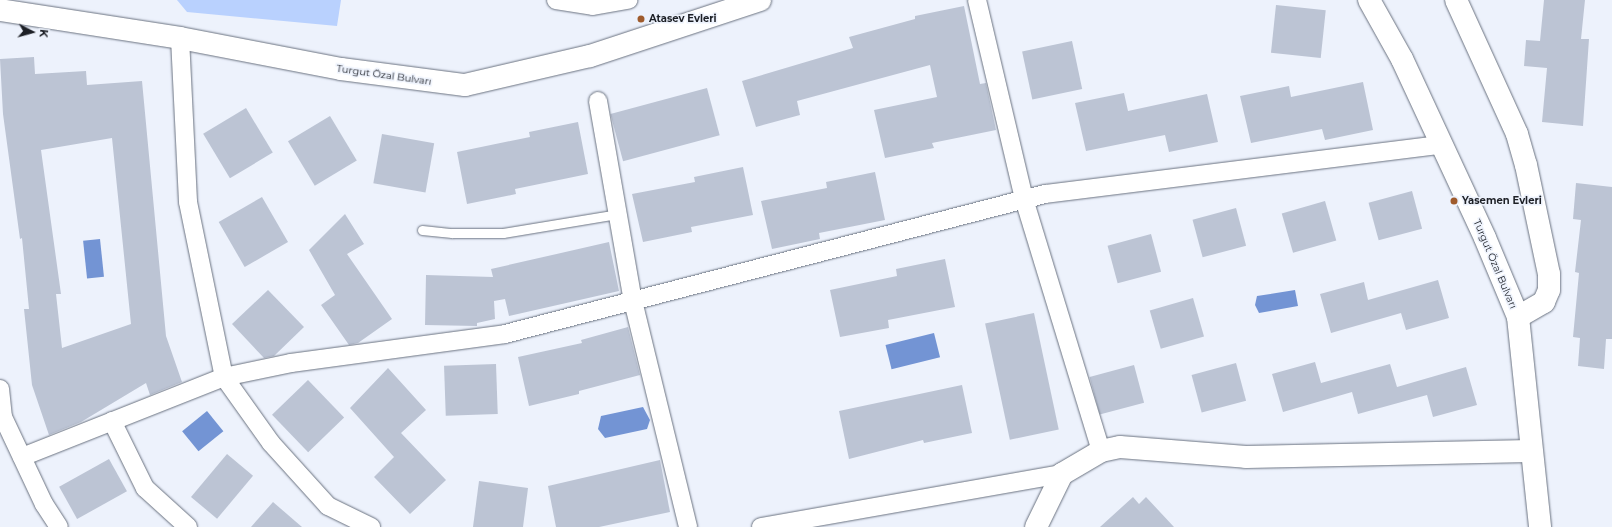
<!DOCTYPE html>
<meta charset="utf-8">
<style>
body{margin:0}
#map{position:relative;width:1612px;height:527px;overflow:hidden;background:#edf2fc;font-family:Montserrat,sans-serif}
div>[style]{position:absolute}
.green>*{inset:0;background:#b9d1fe}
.water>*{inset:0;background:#7394d4;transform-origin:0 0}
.building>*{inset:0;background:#bcc4d4;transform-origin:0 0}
.roads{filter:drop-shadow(0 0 1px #6a7280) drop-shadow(0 0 1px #6a7280)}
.lane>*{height:9px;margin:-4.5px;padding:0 4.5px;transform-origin:4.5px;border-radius:4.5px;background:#fff}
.street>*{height:18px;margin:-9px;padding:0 9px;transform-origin:9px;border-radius:9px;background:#fff}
.secondary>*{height:22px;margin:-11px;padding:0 11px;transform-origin:11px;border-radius:11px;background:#fff}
.dots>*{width:11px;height:11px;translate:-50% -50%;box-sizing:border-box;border:2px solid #edf2fc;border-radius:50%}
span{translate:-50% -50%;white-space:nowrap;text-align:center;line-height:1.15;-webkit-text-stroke:3px #edf2fc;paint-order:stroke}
.poi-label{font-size:10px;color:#1d2026;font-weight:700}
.left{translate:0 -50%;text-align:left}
.street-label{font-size:10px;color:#1d2026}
.north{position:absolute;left:12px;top:12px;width:40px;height:40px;-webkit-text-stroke:3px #edf2fc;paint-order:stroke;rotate:96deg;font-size:11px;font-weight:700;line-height:16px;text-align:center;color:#1d2026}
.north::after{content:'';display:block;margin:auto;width:14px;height:18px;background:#1d2026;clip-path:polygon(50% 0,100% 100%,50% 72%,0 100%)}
</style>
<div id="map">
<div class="green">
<div style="clip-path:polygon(177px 0,341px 0,337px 26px,187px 12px)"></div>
</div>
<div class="water">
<div style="left:100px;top:239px;width:38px;height:17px;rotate:84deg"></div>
<div style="clip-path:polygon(1295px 290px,1298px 306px,1259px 313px,1255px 305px,1257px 296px)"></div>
<div style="left:934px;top:333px;width:25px;height:50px;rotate:76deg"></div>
<div style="clip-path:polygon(643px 407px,650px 420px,647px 429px,605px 438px,598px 429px,601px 416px)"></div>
<div style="left:207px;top:411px;width:26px;height:32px;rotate:51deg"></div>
</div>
<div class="building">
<div style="clip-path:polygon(1544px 0,1585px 0,1581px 39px,1589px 39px,1583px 126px,1542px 122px,1547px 68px,1524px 66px,1526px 40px,1540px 41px)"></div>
<div style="left:1276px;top:5px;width:50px;height:48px;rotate:6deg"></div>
<div style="clip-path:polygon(964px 6px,980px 84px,986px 83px,996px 130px,932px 143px,934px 148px,885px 158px,874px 110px,937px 97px,930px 65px,797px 101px,800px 115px,756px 127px,742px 81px,853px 48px,849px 37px,915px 19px,915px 16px)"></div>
<div style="left:1072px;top:41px;width:49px;height:51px;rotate:78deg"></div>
<div style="clip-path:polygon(evenodd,34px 57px,35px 74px,86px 71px,87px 85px,142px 81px,166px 336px,182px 382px,150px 395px,146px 383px,81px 422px,49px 435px,32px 385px,24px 309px,29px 309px,22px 238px,20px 239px,3px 114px,0 59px,34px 57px,112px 138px,131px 324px,62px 348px,56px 294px,61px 294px,41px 150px,112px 138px)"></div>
<div style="clip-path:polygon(1363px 82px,1373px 130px,1325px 140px,1322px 129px,1251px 143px,1240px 96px,1289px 86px,1291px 97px)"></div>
<div style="left:707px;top:88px;width:49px;height:100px;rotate:75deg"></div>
<div style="clip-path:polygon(1124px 93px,1128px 111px,1207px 94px,1218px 142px,1169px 152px,1165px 135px,1086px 151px,1075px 103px)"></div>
<div style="left:246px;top:108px;width:52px;height:50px;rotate:59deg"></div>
<div style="left:330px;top:116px;width:52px;height:49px;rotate:59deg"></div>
<div style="clip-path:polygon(578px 122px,588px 174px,515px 189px,516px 194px,467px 204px,457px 152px,530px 137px,529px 132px)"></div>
<div style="left:382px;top:134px;width:53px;height:50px;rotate:10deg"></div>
<div style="clip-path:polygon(743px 167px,753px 215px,691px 227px,692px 232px,643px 242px,632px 194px,695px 182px,694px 177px)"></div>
<div style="clip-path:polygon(875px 172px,885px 220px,819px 233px,820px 239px,772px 249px,761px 201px,827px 188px,826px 182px)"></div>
<div style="clip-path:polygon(1576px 183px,1612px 187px,1612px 339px,1606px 339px,1604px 369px,1578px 366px,1580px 338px,1573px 337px,1579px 273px,1575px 272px,1581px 220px,1573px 219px)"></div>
<div style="left:1412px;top:191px;width:39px;height:45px;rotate:75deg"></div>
<div style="left:262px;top:197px;width:52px;height:50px;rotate:60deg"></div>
<div style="left:1325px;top:201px;width:41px;height:45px;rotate:74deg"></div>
<div style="left:1236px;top:208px;width:39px;height:45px;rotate:75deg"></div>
<div style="clip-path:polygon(345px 214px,364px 244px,347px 254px,392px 319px,358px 343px,349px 345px,321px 305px,335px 295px,309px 250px)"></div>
<div style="left:1151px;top:234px;width:39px;height:45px;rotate:75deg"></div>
<div style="clip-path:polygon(609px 242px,619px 291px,509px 316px,505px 299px,494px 301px,495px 319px,477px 323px,477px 326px,425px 325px,426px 275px,493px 277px,491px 269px)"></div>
<div style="clip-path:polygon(945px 259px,955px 307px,888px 320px,889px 328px,840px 337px,830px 290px,897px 276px,896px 269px)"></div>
<div style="clip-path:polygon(1438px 280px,1449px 318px,1406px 330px,1401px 313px,1331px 333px,1320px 294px,1364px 282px,1368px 300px)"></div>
<div style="clip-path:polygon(268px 290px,304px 327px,274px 356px,264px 358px,232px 324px)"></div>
<div style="left:1193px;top:298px;width:40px;height:45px;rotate:74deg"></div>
<div style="left:1034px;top:313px;width:119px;height:50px;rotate:78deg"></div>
<div style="clip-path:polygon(628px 327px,640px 375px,579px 391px,579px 394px,529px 406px,518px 357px,582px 343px,581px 340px)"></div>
<div style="clip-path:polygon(1315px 362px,1321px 383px,1390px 364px,1397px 387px,1466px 367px,1477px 405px,1433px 417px,1427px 395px,1358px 414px,1352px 392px,1283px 412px,1272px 374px)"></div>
<div style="left:1236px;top:363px;width:39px;height:46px;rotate:75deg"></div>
<div style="left:496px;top:364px;width:50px;height:52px;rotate:88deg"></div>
<div style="left:1134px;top:365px;width:39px;height:46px;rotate:75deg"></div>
<div style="clip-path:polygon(388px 368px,426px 410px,401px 433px,446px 480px,410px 514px,374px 477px,394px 457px,350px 408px)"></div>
<div style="left:308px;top:380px;width:52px;height:50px;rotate:46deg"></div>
<div style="clip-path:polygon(962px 385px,972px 433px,924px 443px,923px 440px,849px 459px,839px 411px)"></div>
<div style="left:227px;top:454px;width:34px;height:56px;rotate:40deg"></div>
<div style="left:109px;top:459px;width:37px;height:57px;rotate:61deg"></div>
<div style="clip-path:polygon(660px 460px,670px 512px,599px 527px,556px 527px,548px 486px)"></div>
<div style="clip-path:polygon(479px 481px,528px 488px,523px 527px,473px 527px)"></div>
<div style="clip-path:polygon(1133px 497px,1139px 504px,1146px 497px,1174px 527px,1100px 527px)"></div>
<div style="clip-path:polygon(273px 502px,302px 527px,251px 527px)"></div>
</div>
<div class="roads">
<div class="lane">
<div style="left:422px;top:230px;width:30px;rotate:6deg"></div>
<div style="left:452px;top:233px;width:51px"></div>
<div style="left:503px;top:233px;width:117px;rotate:-9.4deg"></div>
</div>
<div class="street">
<div style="left:556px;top:0;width:37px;rotate:9deg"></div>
<div style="left:593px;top:6px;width:36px;rotate:-10deg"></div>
<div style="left:977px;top:0;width:204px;rotate:76.7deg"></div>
<div style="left:1024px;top:199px;width:264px;rotate:73deg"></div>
<div style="left:180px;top:38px;width:164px;rotate:87.2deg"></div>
<div style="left:188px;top:202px;width:179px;rotate:78.4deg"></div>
<div style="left:224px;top:377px;width:81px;rotate:54.5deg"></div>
<div style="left:271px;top:443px;width:85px;rotate:47.9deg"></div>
<div style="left:328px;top:506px;width:48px;rotate:26deg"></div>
<div style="left:598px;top:101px;width:203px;rotate:80.1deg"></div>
<div style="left:633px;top:301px;width:233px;rotate:76.3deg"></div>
<div style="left:0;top:389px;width:28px;rotate:84deg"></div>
<div style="left:3px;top:417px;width:96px;rotate:64.8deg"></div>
<div style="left:44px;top:504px;width:27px;rotate:57deg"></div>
<div style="left:112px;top:421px;width:75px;rotate:63.8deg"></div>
<div style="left:145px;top:488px;width:58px;rotate:42.2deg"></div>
<div style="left:22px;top:457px;width:217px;rotate:-21.6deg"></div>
<div style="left:224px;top:377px;width:68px;rotate:-11.8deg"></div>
<div style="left:291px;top:363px;width:216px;rotate:-7.7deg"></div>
<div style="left:505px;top:334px;width:558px;rotate:-14.53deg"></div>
<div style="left:1045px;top:194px;width:399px;rotate:-7.1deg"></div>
<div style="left:761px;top:527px;width:306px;rotate:-10deg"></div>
</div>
<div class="secondary">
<div style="left:1369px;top:0;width:68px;rotate:60.8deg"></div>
<div style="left:1402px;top:59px;width:197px;rotate:65.1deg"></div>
<div style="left:1485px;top:238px;width:86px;rotate:67.3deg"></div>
<div style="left:1518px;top:317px;width:211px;rotate:84deg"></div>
<div style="left:1456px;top:0;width:147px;rotate:65.5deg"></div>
<div style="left:1517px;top:134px;width:32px;rotate:74deg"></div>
<div style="left:1526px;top:165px;width:111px;rotate:78.1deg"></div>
<div style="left:1549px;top:274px;width:16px;rotate:90deg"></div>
<div style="left:1549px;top:290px;width:13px;rotate:113deg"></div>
<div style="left:1544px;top:302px;width:30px;rotate:150deg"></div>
<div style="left:0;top:10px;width:182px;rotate:8.8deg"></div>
<div style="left:180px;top:38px;width:164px;rotate:10.9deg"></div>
<div style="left:341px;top:69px;width:125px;rotate:7.4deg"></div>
<div style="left:465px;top:85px;width:128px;rotate:-13.1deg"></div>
<div style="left:590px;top:56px;width:179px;rotate:-18.2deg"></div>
<div style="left:1036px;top:527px;width:59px;rotate:-63.9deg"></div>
<div style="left:1062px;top:474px;width:45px;rotate:-30.5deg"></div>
<div style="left:1101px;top:451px;width:19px;rotate:-12deg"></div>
<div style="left:1120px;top:447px;width:126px;rotate:4.5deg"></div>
<div style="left:1246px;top:457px;width:285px;rotate:-1.2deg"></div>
</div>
</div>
<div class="dots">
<div style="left:641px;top:19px;background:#9f5b2c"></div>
<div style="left:1454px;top:201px;background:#9f5b2c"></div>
</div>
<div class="poi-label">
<span class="left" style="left:649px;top:19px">Atasev Evleri</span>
<span class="left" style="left:1462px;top:201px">Yasemen Evleri</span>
</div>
<div class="street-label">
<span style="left:384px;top:75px;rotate:8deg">Turgut Özal Bulvarı</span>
<span style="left:1495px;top:264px;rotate:67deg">Turgut Özal Bulvarı</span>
</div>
<div class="north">K</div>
</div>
